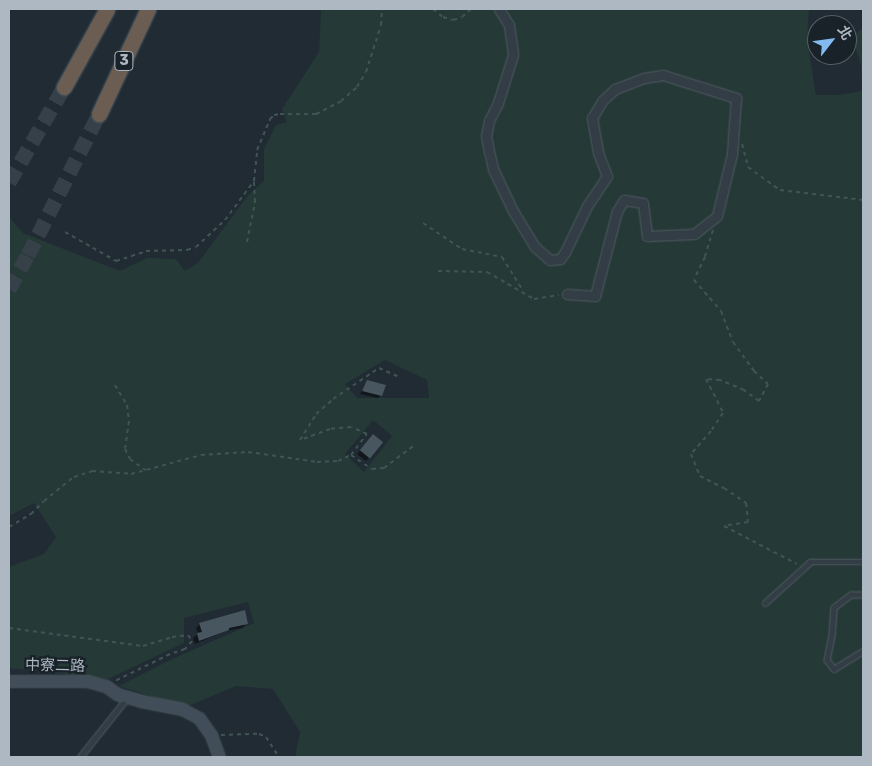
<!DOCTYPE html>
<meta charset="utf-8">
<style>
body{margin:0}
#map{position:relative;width:872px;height:766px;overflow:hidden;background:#202b34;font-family:Rubik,"Noto Sans TC",sans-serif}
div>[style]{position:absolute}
.green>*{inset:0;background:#253937}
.shadow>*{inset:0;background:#0007}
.building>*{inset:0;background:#485660;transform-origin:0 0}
.highway-tunnel>*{height:15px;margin-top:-7.5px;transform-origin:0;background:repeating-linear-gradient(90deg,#354049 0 15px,transparent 0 23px)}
.path>*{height:2px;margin-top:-1px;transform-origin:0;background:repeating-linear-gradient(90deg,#415454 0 4px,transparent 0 8px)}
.roads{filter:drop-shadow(0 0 1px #515b63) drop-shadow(0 0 1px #515b63)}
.lane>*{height:4.5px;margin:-2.25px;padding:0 2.25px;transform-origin:2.25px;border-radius:2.25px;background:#333d45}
.street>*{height:9px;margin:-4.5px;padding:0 4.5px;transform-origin:4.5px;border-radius:4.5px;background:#333d45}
.secondary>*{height:11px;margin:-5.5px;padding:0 5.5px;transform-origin:5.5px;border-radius:5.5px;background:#414d58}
.highway>*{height:15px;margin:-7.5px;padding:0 7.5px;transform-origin:7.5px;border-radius:7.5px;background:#6b5d51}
span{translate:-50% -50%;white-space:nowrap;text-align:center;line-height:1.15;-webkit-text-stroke:4.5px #192229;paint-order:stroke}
.shield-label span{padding:1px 4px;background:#192229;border:1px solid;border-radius:4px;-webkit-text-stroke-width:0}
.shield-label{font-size:14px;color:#adb8c2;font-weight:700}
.street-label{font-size:15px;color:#adb8c2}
.frame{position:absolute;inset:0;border:10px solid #adb8c2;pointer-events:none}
.north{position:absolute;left:807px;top:15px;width:50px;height:50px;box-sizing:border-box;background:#192229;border:1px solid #545e66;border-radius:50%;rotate:60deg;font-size:14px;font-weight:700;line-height:20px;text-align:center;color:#adb8c2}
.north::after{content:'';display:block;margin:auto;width:18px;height:22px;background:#83bbf1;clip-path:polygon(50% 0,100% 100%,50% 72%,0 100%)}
</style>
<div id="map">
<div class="green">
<div style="clip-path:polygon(evenodd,321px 9px,809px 9px,807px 39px,816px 95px,839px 95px,862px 91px,861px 65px,852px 36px,863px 28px,863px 757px,295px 757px,300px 732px,273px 689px,236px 686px,186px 707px,119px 686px,172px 659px,254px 623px,248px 602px,184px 618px,184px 643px,108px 679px,9px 668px,9px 567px,44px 554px,56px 537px,34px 503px,9px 516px,9px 217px,23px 233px,120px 271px,147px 258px,176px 259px,185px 271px,198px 263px,248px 195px,264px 181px,264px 149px,276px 125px,287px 122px,282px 109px,319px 52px,321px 9px,385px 360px,427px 380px,429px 398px,357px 398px,345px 384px,385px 360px,321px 9px,373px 420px,392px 436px,364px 472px,345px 454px,373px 420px)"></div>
</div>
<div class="shadow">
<div style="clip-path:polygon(368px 381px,381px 395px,378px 398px,360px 394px)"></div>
<div style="clip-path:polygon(371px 438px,369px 458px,366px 461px,357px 454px)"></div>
<div style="clip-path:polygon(200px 624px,246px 624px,242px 628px,226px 631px,195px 644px,193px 638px,198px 634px,196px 628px)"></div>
</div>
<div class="building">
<div style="clip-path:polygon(367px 380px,386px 385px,382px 396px,362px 391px)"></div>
<div style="left:373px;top:434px;width:13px;height:21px;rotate:39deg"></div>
<div style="clip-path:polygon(245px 610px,248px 624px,229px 628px,229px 630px,199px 641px,197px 633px,202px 632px,199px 623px)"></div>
</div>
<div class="highway-tunnel">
<div style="left:9px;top:182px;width:110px;rotate:-59.9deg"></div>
<div style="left:9px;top:289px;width:39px;rotate:-61deg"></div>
<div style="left:28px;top:255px;width:158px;rotate:-63.3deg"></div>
</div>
<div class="path">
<div style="left:433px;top:9px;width:13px;rotate:39deg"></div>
<div style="left:443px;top:17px;width:10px;rotate:17deg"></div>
<div style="left:453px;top:20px;width:9px;rotate:-18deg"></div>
<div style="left:462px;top:17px;width:12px;rotate:-42deg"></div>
<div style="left:742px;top:144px;width:24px;rotate:75deg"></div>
<div style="left:748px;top:167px;width:39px;rotate:36deg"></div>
<div style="left:780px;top:190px;width:84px;rotate:6.9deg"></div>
<div style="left:423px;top:223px;width:47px;rotate:33.7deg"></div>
<div style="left:462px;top:249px;width:41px;rotate:11.3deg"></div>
<div style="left:502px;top:257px;width:40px;rotate:58deg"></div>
<div style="left:713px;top:230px;width:28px;rotate:107deg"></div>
<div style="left:705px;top:257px;width:25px;rotate:116deg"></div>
<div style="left:694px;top:280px;width:41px;rotate:48.9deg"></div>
<div style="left:721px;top:311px;width:33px;rotate:69deg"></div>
<div style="left:733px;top:342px;width:36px;rotate:54deg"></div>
<div style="left:754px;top:371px;width:19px;rotate:43deg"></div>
<div style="left:768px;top:384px;width:19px;rotate:118deg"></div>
<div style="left:759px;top:401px;width:19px;rotate:-144deg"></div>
<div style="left:744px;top:390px;width:26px;rotate:-157deg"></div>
<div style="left:720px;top:380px;width:14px;rotate:-176deg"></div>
<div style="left:706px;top:379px;width:38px;rotate:63deg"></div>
<div style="left:723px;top:413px;width:22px;rotate:124deg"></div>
<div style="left:711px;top:431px;width:30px;rotate:131deg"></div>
<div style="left:691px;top:454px;width:24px;rotate:68deg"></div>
<div style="left:700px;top:476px;width:27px;rotate:27deg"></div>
<div style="left:724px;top:488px;width:27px;rotate:34deg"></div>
<div style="left:746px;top:503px;width:19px;rotate:84deg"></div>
<div style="left:748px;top:522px;width:24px;rotate:171deg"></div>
<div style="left:724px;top:526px;width:82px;rotate:27.5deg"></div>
<div style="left:65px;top:232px;width:59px;rotate:29.6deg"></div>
<div style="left:116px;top:261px;width:32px;rotate:-18deg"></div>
<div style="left:146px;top:251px;width:41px;rotate:-1.4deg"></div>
<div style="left:187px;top:250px;width:9px;rotate:-18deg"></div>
<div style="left:196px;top:247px;width:40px;rotate:-43deg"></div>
<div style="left:225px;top:220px;width:49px;rotate:-53.4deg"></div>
<div style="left:254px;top:181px;width:31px;rotate:-84deg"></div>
<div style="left:257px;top:150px;width:34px;rotate:-67deg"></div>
<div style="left:270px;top:119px;width:6px;rotate:-45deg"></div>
<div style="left:274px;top:115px;width:6px;rotate:-9deg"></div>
<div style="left:280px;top:114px;width:36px"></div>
<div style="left:316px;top:114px;width:28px;rotate:-27deg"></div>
<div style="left:341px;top:101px;width:21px;rotate:-41deg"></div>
<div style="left:357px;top:87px;width:17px;rotate:-59deg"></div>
<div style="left:366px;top:72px;width:49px;rotate:-72.3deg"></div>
<div style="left:381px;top:25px;width:16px;rotate:-86deg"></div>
<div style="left:247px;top:242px;width:41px;rotate:-78.7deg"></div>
<div style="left:255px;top:202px;width:21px;rotate:-93deg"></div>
<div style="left:438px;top:271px;width:49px;rotate:1.2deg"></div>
<div style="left:487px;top:272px;width:54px;rotate:29.9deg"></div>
<div style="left:534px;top:299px;width:25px;rotate:-9deg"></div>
<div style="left:115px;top:385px;width:23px;rotate:59deg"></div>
<div style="left:127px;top:405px;width:16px;rotate:83deg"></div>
<div style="left:129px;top:421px;width:28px;rotate:98deg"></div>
<div style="left:125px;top:449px;width:11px;rotate:63deg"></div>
<div style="left:130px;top:459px;width:19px;rotate:36deg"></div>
<div style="left:351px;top:455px;width:26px;rotate:-53deg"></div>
<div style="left:367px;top:434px;width:17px;rotate:-156deg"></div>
<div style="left:351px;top:427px;width:21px;rotate:175deg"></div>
<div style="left:330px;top:429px;width:32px;rotate:160deg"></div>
<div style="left:300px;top:440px;width:31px;rotate:-58deg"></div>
<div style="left:316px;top:414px;width:23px;rotate:-41deg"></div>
<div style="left:333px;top:399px;width:55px;rotate:-34deg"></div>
<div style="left:379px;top:368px;width:24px;rotate:24deg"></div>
<div style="left:9px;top:527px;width:26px;rotate:-31deg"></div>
<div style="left:31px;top:514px;width:18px;rotate:-45deg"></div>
<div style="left:44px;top:501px;width:38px;rotate:-39deg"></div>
<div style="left:74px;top:477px;width:19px;rotate:-18deg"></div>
<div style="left:92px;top:471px;width:39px;rotate:4deg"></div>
<div style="left:131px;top:474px;width:73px;rotate:-15.2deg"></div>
<div style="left:201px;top:455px;width:47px;rotate:-3.7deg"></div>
<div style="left:248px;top:452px;width:70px;rotate:8.2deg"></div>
<div style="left:317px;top:462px;width:21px;rotate:-3deg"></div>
<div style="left:338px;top:461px;width:14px;rotate:-25deg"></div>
<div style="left:351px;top:455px;width:25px;rotate:34deg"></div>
<div style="left:372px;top:469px;width:12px;rotate:-5deg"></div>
<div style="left:384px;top:468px;width:36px;rotate:-37deg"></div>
<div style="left:9px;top:628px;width:135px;rotate:7.7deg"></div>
<div style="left:143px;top:646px;width:30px;rotate:-17deg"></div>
<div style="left:172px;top:637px;width:16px;rotate:-7deg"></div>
<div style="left:188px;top:635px;width:7px;rotate:56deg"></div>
<div style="left:192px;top:641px;width:11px;rotate:131deg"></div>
<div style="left:185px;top:649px;width:16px;rotate:162deg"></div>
<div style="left:170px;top:654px;width:61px;rotate:153.9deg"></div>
<div style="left:221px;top:735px;width:38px;rotate:-2deg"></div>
<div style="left:259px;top:734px;width:8px;rotate:23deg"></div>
<div style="left:266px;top:737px;width:24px;rotate:57deg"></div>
</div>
<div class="roads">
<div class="lane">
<div style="left:863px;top:595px;width:12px;rotate:180deg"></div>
<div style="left:851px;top:595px;width:21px;rotate:143deg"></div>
<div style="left:834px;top:608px;width:27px;rotate:94deg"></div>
<div style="left:832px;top:635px;width:25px;rotate:101deg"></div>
<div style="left:827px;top:660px;width:11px;rotate:52deg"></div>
<div style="left:834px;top:669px;width:34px;rotate:-32deg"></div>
<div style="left:765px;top:603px;width:61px;rotate:-42.3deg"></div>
<div style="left:810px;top:562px;width:53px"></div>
<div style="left:80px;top:757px;width:75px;rotate:-51.5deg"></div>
</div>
<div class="street">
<div style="left:499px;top:9px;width:19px;rotate:58deg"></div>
<div style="left:509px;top:25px;width:30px;rotate:82deg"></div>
<div style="left:513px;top:55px;width:50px;rotate:107.4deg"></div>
<div style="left:498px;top:103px;width:20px;rotate:117deg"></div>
<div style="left:489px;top:121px;width:15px;rotate:101deg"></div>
<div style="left:486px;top:136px;width:15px;rotate:79deg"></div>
<div style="left:489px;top:151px;width:18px;rotate:77deg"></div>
<div style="left:493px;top:169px;width:47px;rotate:64.5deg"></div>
<div style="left:513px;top:211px;width:42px;rotate:58.6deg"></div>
<div style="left:535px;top:247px;width:20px;rotate:41deg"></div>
<div style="left:550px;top:260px;width:10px;rotate:-6deg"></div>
<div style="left:560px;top:259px;width:9px;rotate:-54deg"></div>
<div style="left:565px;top:252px;width:51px;rotate:-64.4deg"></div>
<div style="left:587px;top:206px;width:36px;rotate:-56deg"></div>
<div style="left:607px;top:176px;width:26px;rotate:-111deg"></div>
<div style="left:598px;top:152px;width:35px;rotate:-100deg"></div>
<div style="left:592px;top:118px;width:21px;rotate:-59deg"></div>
<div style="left:603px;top:100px;width:16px;rotate:-43deg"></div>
<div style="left:615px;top:89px;width:31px;rotate:-21deg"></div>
<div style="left:644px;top:78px;width:19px;rotate:-9deg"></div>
<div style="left:663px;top:75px;width:77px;rotate:17.5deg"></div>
<div style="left:736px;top:98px;width:56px;rotate:94.1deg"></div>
<div style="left:732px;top:154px;width:64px;rotate:103.6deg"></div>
<div style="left:717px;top:216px;width:29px;rotate:142deg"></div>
<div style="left:694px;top:234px;width:47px;rotate:177.6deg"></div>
<div style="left:647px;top:236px;width:33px;rotate:-97deg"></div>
<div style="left:643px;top:203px;width:19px;rotate:-171deg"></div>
<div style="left:624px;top:200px;width:13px;rotate:122deg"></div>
<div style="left:617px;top:211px;width:88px;rotate:104.5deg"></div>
<div style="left:595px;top:296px;width:28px;rotate:-176deg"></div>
</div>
<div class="secondary">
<div style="left:9px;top:681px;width:78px"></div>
<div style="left:87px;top:681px;width:20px;rotate:15deg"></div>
<div style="left:106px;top:686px;width:14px;rotate:36deg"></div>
<div style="left:117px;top:694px;width:25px;rotate:16deg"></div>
<div style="left:141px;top:701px;width:42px;rotate:11deg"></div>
<div style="left:182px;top:709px;width:19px;rotate:28deg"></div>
<div style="left:199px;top:718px;width:21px;rotate:55deg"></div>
<div style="left:211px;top:735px;width:23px;rotate:70deg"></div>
</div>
<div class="highway">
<div style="left:64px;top:87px;width:89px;rotate:-61.1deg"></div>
<div style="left:99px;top:114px;width:116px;rotate:-65deg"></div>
</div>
</div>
<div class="shield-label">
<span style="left:124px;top:61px">3</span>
</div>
<div class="street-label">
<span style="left:55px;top:666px;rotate:1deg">中寮二路</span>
</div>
<div class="frame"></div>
<div class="north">北</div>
</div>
